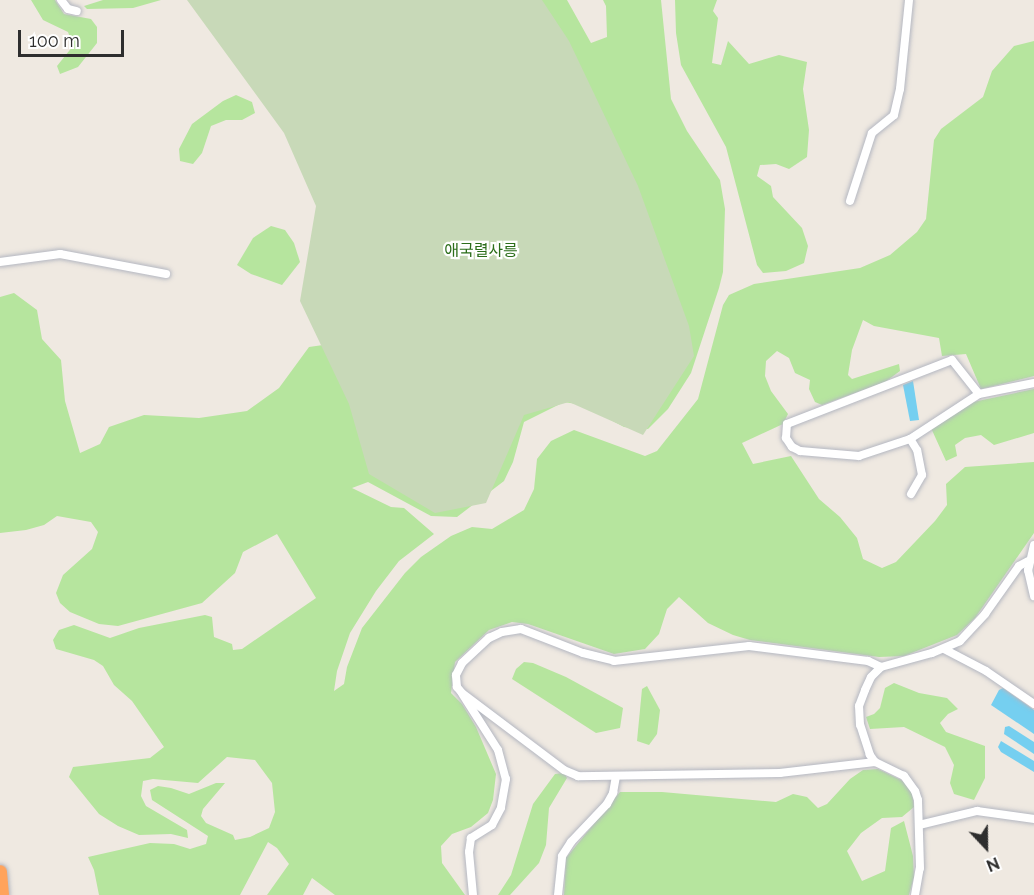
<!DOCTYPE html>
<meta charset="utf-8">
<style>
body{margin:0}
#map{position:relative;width:1034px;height:895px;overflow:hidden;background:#efe9e1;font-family:Raleway,"Noto Sans KR",sans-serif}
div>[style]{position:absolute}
.green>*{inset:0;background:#b6e59e}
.cemetery>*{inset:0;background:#c8d9b8}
.water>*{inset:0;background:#75cff0}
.roads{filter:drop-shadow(0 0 2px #b4b7c1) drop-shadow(0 0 2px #b4b7c1)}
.minor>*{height:8px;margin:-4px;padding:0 4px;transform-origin:4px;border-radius:4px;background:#fff}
.motorway>*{height:14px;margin:-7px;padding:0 7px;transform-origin:7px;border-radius:7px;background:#ffa35c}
span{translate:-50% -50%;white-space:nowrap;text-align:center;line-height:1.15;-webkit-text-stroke:4.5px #fff;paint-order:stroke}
.park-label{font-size:16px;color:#2c6e1b}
.north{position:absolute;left:956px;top:817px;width:60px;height:60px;-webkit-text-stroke:4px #fff;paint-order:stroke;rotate:158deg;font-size:16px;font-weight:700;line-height:24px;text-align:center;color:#2e2e2e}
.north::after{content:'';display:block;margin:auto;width:21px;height:27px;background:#2e2e2e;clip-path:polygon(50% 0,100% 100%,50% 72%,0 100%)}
.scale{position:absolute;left:18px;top:30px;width:106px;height:27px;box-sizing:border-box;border:3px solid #2e2e2e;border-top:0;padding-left:8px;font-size:18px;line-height:21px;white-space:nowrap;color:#2e2e2e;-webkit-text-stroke:4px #fff;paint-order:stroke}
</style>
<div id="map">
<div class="green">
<div style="clip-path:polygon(31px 0,55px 0,64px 14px,91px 19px,97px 27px,97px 43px,78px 67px,60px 74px,57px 66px,73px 46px,68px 32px,43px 20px)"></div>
<div style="clip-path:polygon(103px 0,161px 0,133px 8px,87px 9px,84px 6px)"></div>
<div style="clip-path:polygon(525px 0,567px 0,591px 43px,607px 37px,606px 6px,603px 0,661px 0,671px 99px,687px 131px,720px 180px,725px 209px,723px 272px,719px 288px,691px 373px,668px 409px,648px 429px,624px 427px,583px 405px,564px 402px,524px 422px,513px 462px,504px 481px,457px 517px,431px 516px,368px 482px,352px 488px,391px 507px,404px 508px,434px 534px,399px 561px,376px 591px,350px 633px,337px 671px,334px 691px,344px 684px,347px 667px,362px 628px,405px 573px,421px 557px,451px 536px,472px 527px,492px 529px,524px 510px,534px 489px,537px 459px,551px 441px,574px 430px,645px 456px,657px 451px,698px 399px,723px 305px,729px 295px,754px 284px,860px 268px,890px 255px,917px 232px,926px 219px,934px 140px,941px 129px,983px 97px,992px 71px,1014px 46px,1034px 41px,1034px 376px,981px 389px,966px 354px,942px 356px,939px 338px,874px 326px,863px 320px,852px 350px,848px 375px,852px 379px,899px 364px,900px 371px,885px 382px,822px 405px,815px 402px,809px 389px,810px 380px,795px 373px,789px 358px,777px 351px,766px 361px,765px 376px,771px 391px,788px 414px,783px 424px,742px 443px,753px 464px,791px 456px,819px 499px,840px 517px,857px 538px,863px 559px,882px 568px,896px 562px,935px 521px,947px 505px,946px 484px,965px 467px,1034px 462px,1034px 533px,975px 618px,957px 635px,904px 656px,879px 657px,750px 640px,733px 635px,708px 623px,679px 597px,667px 609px,659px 634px,645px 649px,614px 654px,528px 624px,512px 622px,489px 630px,455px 662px,451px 693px,462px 704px,476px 727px,496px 774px,493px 800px,488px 813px,471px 827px,452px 834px,441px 846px,442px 863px,465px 895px,335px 895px,312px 878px,303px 895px,267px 895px,289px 864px,277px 848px,268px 842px,240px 895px,99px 895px,94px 870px,88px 857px,150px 843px,174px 844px,190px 849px,206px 844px,208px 836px,152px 800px,150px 790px,158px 786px,171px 788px,189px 794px,216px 783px,225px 783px,203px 809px,201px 816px,206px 823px,233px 835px,235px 840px,250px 837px,269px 828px,275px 812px,272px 783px,255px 760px,227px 757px,198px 783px,153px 779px,143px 781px,141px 796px,146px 806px,187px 830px,188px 838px,171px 834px,139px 835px,118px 826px,99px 814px,69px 777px,73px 767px,150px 758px,164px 747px,132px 701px,114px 685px,103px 666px,94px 660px,56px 649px,53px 640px,59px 630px,74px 625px,110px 638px,139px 628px,205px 615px,212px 617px,214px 637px,232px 644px,233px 650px,242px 649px,316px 598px,277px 534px,243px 552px,235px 573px,202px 603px,118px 626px,99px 624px,70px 612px,60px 603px,56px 593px,63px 575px,92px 549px,98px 532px,91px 522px,57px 516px,44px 525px,26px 530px,0 533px,0 297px,14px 293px,37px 310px,42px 339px,61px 360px,65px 401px,80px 453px,100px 444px,109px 427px,144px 415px,199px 418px,247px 411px,279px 388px,309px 347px,337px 343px)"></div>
<div style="clip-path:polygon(675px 0,717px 0,713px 11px,718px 18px,712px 63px,721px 65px,728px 41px,749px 64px,779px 55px,807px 62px,803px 89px,809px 130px,807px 157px,789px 169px,776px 164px,760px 165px,757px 176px,771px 186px,773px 197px,802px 228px,808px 246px,804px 263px,786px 271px,763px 273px,757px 265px,726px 147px,681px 65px,676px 33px)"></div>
<div style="clip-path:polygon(236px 95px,252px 102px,255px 113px,242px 120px,226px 120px,211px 126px,202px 153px,193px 164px,180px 161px,179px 149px,192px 124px,223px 101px)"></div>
<div style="clip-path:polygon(271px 226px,285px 230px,294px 243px,300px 262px,282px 285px,251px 274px,237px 265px,253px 238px)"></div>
<div style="clip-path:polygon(1034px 389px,1034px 433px,994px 445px,981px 435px,965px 438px,955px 445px,957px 456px,946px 461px,931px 428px,973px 402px)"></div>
<div style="clip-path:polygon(524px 662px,533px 663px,566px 677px,623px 708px,620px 728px,596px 733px,512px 679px,516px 669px)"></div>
<div style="clip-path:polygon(894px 683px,919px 693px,947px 698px,958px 709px,948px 714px,940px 723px,946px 732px,985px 746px,985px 778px,974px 800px,954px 794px,950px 783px,954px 765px,945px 747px,904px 727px,870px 729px,866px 717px,874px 714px,880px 708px,885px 688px)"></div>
<div style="clip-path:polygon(647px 686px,660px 710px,657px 734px,649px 745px,637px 741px,642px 689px)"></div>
<div style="clip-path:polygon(878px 769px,905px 782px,912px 792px,914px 807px,902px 817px,882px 818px,861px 833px,847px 851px,862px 881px,885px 871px,891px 828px,904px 821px,913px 856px,914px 877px,909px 895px,564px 895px,566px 858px,620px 792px,662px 792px,776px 802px,793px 794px,807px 797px,818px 808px,827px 804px,850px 779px,863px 770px)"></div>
<div style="clip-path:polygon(564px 773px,567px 778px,549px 808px,546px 845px,539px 863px,510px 895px,498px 895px,511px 875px,533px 804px,555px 774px)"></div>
</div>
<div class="cemetery">
<div style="clip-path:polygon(187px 0,542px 0,569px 41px,638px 186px,689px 326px,694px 356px,643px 435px,569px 402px,524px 415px,486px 503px,435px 513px,369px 474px,349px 404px,300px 301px,316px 206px,284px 133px)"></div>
</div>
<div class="water">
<div style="clip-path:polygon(913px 381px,919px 420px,910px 421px,903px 385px)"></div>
<div style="clip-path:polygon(1003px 688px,1034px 710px,1034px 734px,991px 705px,999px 690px)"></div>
<div style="clip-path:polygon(1009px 726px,1034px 742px,1034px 754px,1004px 734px,1005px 727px)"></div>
<div style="clip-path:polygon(1001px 741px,1034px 761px,1034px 772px,1001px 752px,998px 747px)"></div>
</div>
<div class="roads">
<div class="minor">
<div style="left:61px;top:0;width:11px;rotate:52deg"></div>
<div style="left:68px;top:9px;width:9px;rotate:13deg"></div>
<div style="left:850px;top:201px;width:71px;rotate:-72.1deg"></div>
<div style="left:872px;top:133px;width:28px;rotate:-39deg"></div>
<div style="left:894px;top:115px;width:27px;rotate:-77deg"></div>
<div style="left:900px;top:89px;width:89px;rotate:-84.2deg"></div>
<div style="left:0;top:262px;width:61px;rotate:-7.6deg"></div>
<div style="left:60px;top:254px;width:108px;rotate:10.7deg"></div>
<div style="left:910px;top:439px;width:82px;rotate:-33.1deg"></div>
<div style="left:911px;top:494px;width:22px;rotate:-60deg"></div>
<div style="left:922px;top:475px;width:25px;rotate:-101deg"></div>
<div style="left:917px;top:450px;width:13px;rotate:-122deg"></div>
<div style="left:910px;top:439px;width:54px;rotate:161.6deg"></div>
<div style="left:859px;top:456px;width:59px;rotate:-175.2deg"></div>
<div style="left:800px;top:451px;width:9px;rotate:-153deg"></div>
<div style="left:792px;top:447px;width:11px;rotate:-124deg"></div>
<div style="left:786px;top:438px;width:14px;rotate:-86deg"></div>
<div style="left:787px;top:424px;width:177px;rotate:-21.2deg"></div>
<div style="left:952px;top:360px;width:43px;rotate:51.5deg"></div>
<div style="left:979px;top:394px;width:56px;rotate:-11.3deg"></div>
<div style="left:1034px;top:545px;width:26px;rotate:103deg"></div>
<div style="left:1028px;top:570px;width:27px;rotate:77deg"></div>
<div style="left:944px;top:649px;width:47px;rotate:27.6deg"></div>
<div style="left:986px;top:671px;width:58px;rotate:34.5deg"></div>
<div style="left:463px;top:695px;width:65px;rotate:57.5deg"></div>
<div style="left:498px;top:750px;width:30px;rotate:75deg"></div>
<div style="left:506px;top:779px;width:29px;rotate:100deg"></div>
<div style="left:501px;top:808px;width:19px;rotate:118deg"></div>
<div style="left:492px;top:825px;width:25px;rotate:148deg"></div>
<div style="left:471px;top:838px;width:14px;rotate:98deg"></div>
<div style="left:469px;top:852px;width:43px;rotate:84.7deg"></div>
<div style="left:875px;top:762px;width:96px;rotate:173.4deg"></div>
<div style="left:780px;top:773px;width:202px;rotate:179.1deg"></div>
<div style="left:578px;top:776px;width:15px;rotate:-157deg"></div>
<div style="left:564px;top:770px;width:128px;rotate:-143deg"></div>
<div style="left:462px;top:693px;width:8px;rotate:-130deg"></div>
<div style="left:457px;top:687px;width:12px;rotate:-95deg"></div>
<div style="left:456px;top:675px;width:13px;rotate:-63deg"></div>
<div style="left:462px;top:663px;width:37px;rotate:-43deg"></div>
<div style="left:489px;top:638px;width:14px;rotate:-25deg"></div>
<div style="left:502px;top:632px;width:19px;rotate:-9deg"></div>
<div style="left:521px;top:629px;width:66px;rotate:21.2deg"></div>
<div style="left:583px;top:653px;width:32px;rotate:14deg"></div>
<div style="left:614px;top:661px;width:136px;rotate:-6.3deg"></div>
<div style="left:749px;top:646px;width:120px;rotate:7.2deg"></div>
<div style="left:868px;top:661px;width:14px;rotate:25deg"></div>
<div style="left:919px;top:825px;width:60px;rotate:-13.6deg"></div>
<div style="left:977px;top:811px;width:58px;rotate:8deg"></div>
<div style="left:558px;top:895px;width:39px;rotate:-84deg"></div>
<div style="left:562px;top:856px;width:17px;rotate:-57deg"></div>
<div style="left:571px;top:842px;width:52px;rotate:-46.5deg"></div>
<div style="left:607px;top:804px;width:13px;rotate:-61deg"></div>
<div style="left:613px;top:793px;width:17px;rotate:-80deg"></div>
<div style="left:915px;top:895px;width:27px;rotate:-80deg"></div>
<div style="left:920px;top:868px;width:68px;rotate:-91.7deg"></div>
<div style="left:918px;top:800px;width:9px;rotate:-108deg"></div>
<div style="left:915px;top:791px;width:19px;rotate:-126deg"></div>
<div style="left:904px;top:776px;width:32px;rotate:-154deg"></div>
<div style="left:875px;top:762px;width:9px;rotate:-126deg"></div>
<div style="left:870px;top:755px;width:32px;rotate:-108deg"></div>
<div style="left:860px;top:725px;width:19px;rotate:-93deg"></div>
<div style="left:859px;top:706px;width:17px;rotate:-69deg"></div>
<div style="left:865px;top:690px;width:14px;rotate:-65deg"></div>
<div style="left:871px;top:677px;width:14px;rotate:-45deg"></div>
<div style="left:881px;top:667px;width:53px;rotate:-15.4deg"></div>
<div style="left:932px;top:653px;width:30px;rotate:-23deg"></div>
<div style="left:960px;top:641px;width:37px;rotate:-47deg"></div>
<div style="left:985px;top:614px;width:59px;rotate:-54.7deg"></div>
<div style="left:1019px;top:566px;width:10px;rotate:-29deg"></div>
</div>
<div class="motorway">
<div style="left:0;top:872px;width:23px;rotate:85deg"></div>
</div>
</div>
<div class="park-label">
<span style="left:481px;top:251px">애국렬사릉</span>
</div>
<div class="north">N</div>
<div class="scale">100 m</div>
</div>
